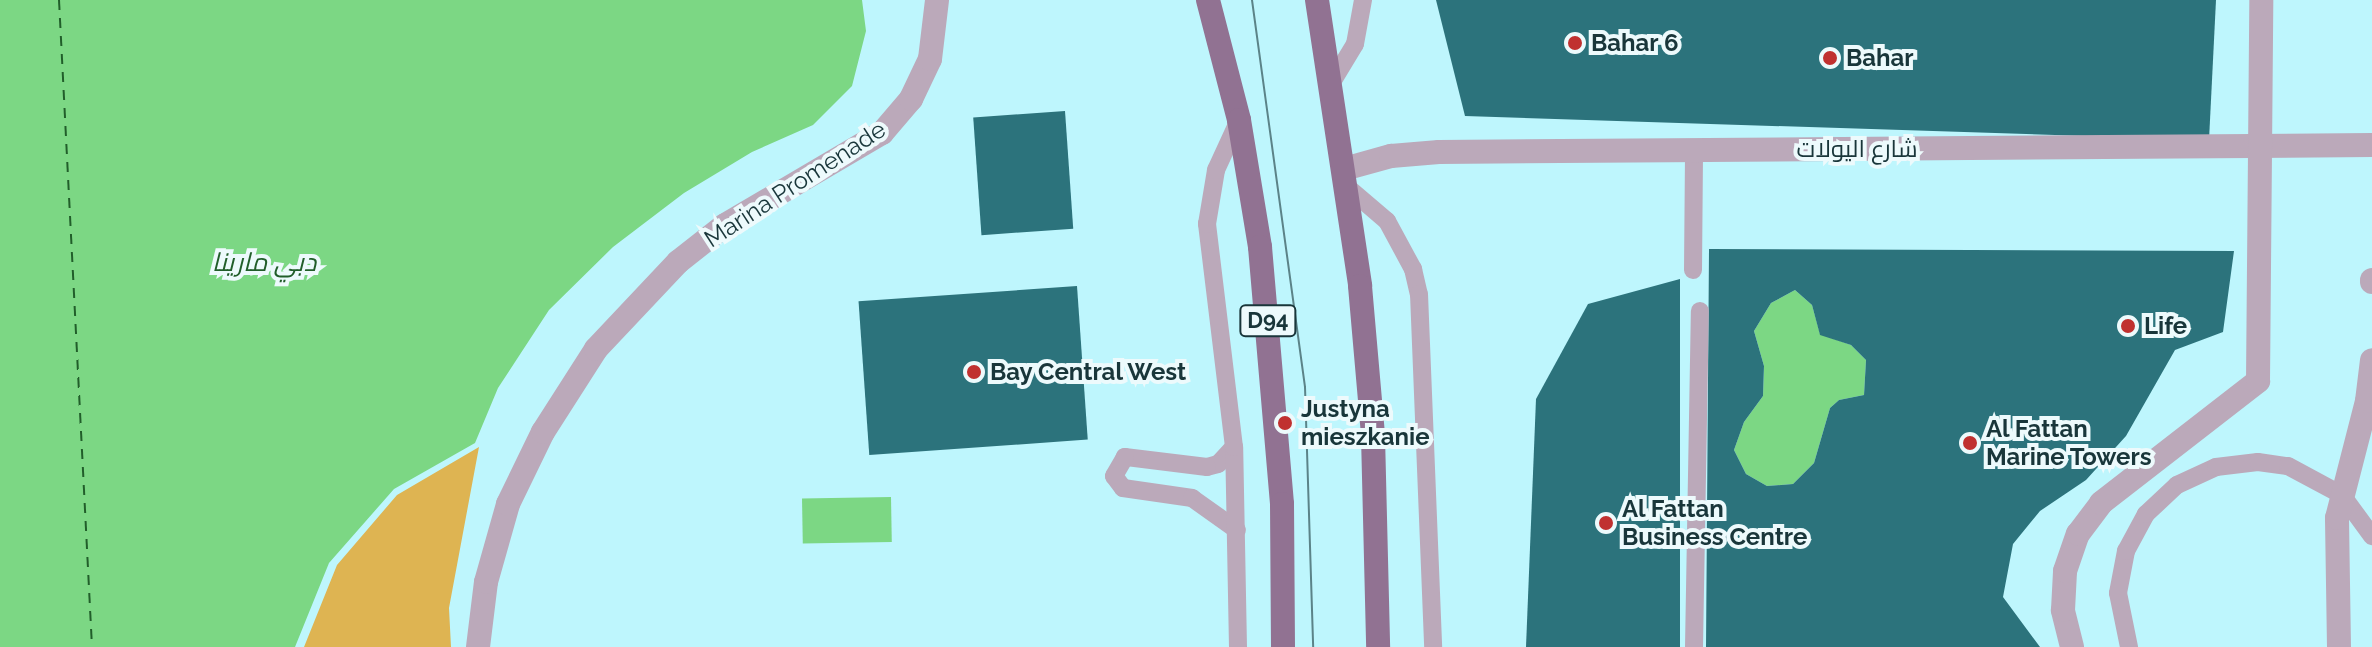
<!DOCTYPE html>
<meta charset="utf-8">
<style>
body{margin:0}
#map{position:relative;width:2372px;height:647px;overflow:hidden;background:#bef6fd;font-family:Raleway,Cairo,sans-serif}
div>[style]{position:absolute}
.green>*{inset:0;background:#deb452}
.water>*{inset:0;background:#7cd784;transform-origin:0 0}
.ferry>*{height:2px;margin-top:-1px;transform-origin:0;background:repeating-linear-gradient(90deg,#215e2a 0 10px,transparent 0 18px)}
.building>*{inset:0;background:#2c737c;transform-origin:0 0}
.lane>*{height:18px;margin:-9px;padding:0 9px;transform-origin:9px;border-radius:9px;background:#bba9ba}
.street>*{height:24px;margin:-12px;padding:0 12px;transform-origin:12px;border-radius:12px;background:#bba9ba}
.primary>*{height:24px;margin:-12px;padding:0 12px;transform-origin:12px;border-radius:12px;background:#917292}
.tram>*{height:2px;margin:-1px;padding:0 1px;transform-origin:1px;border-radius:1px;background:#5b8388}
.dots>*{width:22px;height:22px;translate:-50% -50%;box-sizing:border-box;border:4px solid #edfafc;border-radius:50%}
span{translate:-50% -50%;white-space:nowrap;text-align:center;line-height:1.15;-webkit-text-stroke:8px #edfafc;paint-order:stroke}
.shield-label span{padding:2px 6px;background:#edfafc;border:2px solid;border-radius:6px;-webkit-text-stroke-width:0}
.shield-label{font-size:22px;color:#19363a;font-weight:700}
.poi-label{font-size:24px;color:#19363a;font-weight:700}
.left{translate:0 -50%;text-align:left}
.street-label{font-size:24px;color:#19363a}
.water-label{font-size:26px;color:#215e2a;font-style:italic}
</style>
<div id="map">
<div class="green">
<div style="clip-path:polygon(479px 447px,449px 608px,451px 647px,304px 647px,337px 565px,397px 495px)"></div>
</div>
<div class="water">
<div style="clip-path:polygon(0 0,862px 0,866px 31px,852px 86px,813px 125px,752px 152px,684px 193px,613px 247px,549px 310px,498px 388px,475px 443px,394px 489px,329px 563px,295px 647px,0 647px)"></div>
<div style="clip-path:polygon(1795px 290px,1812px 305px,1820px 334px,1851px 345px,1866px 360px,1864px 395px,1839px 400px,1830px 408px,1814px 463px,1793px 484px,1767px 486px,1746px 474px,1734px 450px,1744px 422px,1763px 396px,1764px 366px,1754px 331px,1771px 303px)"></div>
<div style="left:891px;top:497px;width:45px;height:89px;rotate:89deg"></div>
</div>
<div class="ferry">
<div style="left:59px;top:0;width:648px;rotate:87.08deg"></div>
</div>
<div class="building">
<div style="clip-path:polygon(1436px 0,2216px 0,2209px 140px,1465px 116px)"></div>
<div style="left:1065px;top:111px;width:118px;height:92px;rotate:86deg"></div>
<div style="clip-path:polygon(evenodd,1709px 249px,2234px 251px,2223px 332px,2175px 350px,2126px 436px,2086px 480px,2040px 511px,2013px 544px,2003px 597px,2040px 647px,1706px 647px,1709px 249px,1795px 290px,1812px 305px,1820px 335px,1851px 345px,1866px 360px,1864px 395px,1839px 400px,1830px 408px,1814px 463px,1793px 484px,1767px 486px,1746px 474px,1734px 450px,1744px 422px,1763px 396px,1764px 366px,1754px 331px,1771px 303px,1795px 290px)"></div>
<div style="clip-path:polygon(1680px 279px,1680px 647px,1526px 647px,1536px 399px,1588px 304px)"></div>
<div style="left:1077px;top:286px;width:154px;height:219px;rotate:86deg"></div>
</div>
<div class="lane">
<div style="left:1332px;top:82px;width:44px;rotate:-58.8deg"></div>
<div style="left:1355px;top:44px;width:45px;rotate:-79.7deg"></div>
<div style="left:1346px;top:186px;width:54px;rotate:40.5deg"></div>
<div style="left:1387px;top:221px;width:55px;rotate:61.6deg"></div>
<div style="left:1413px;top:269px;width:26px;rotate:77deg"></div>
<div style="left:1419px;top:294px;width:353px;rotate:87.7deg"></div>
<div style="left:1693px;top:270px;width:120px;rotate:-89.5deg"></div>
<div style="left:1234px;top:447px;width:23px;rotate:133deg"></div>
<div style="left:1218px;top:464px;width:11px;rotate:165deg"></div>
<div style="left:1207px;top:467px;width:83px;rotate:-173deg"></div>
<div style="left:1125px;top:457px;width:22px;rotate:120deg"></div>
<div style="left:1114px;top:476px;width:15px;rotate:53deg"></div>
<div style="left:1123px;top:488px;width:70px;rotate:8.2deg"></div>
<div style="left:1192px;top:498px;width:55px;rotate:35.4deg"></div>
<div style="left:1238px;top:647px;width:200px;rotate:-91.1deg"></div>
<div style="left:1234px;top:447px;width:225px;rotate:-96.9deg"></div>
<div style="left:1207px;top:224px;width:55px;rotate:-80.5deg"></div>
<div style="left:1216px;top:170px;width:55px;rotate:-65.3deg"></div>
<div style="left:1694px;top:647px;width:336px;rotate:-89deg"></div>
<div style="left:2129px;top:647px;width:55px;rotate:-101.5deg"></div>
<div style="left:2118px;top:593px;width:43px;rotate:-79.2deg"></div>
<div style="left:2126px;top:551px;width:42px;rotate:-61.6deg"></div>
<div style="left:2146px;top:514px;width:42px;rotate:-43.1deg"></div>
<div style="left:2177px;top:485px;width:43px;rotate:-24.8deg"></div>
<div style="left:2216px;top:467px;width:42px;rotate:-6.8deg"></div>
<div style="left:2258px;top:462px;width:30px;rotate:8deg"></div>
<div style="left:2288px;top:466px;width:61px;rotate:28.2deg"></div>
<div style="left:2342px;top:495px;width:51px;rotate:53.8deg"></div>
</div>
<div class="street">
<div style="left:1344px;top:169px;width:49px;rotate:-15.5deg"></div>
<div style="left:1391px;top:156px;width:48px;rotate:-4.8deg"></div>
<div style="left:1439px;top:152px;width:933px;rotate:-0.43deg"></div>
<div style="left:2372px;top:280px;width:2px;rotate:90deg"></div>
<div style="left:478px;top:647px;width:65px;rotate:-83deg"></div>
<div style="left:486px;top:582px;width:81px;rotate:-74.2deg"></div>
<div style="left:508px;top:504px;width:80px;rotate:-64.1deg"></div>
<div style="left:543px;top:432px;width:98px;rotate:-57.4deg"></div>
<div style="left:596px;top:349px;width:120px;rotate:-46.7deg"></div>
<div style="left:678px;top:262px;width:60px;rotate:-38.2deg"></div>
<div style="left:725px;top:225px;width:182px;rotate:-30.4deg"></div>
<div style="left:882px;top:133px;width:45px;rotate:-49.5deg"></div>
<div style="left:911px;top:99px;width:44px;rotate:-64.6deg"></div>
<div style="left:930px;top:59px;width:59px;rotate:-83.2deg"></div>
<div style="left:2072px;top:647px;width:38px;rotate:-104deg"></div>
<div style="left:2063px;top:610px;width:39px;rotate:-87deg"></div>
<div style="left:2065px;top:571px;width:39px;rotate:-71deg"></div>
<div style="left:2078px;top:534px;width:39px;rotate:-53deg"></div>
<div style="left:2101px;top:503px;width:199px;rotate:-37.8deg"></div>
<div style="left:2258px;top:381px;width:381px;rotate:-89.5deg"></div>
<div style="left:2339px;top:647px;width:129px;rotate:-90.9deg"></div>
<div style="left:2337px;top:518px;width:121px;rotate:-75.6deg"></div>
<div style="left:2367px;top:401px;width:41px;rotate:-83deg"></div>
</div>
<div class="primary">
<div style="left:1208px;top:0;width:124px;rotate:75.5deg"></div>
<div style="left:1239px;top:120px;width:129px;rotate:80.6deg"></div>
<div style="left:1260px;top:247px;width:258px;rotate:85.1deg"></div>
<div style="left:1282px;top:504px;width:143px;rotate:89.6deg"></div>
<div style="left:1317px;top:0;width:289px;rotate:81.4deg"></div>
<div style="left:1360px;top:286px;width:151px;rotate:85deg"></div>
<div style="left:1373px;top:436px;width:211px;rotate:88.6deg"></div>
</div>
<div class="tram">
<div style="left:1252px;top:0;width:391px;rotate:82.2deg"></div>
<div style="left:1305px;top:387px;width:260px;rotate:88.2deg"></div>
</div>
<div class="dots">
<div style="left:1575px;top:43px;background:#c03130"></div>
<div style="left:1830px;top:58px;background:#c03130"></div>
<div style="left:2128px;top:326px;background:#c03130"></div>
<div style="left:974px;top:372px;background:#c03130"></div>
<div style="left:1285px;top:423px;background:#c03130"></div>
<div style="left:1970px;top:443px;background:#c03130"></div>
<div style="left:1606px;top:523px;background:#c03130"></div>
</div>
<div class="shield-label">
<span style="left:1268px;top:321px">D94</span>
</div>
<div class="poi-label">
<span class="left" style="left:1591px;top:43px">Bahar 6</span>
<span class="left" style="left:1846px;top:58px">Bahar</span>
<span class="left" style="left:2144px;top:326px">Life</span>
<span class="left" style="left:990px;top:372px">Bay Central West</span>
<span class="left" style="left:1301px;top:423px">Justyna<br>mieszkanie</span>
<span class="left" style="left:1986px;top:443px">Al Fattan<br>Marine Towers</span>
<span class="left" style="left:1622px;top:523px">Al Fattan<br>Business Centre</span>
</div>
<div class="street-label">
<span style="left:1857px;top:149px">شارع اليولات</span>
<span style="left:795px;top:184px;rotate:-33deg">Marina Promenade</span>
</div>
<div class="water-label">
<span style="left:264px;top:263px">دبي مارينا</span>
</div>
</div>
